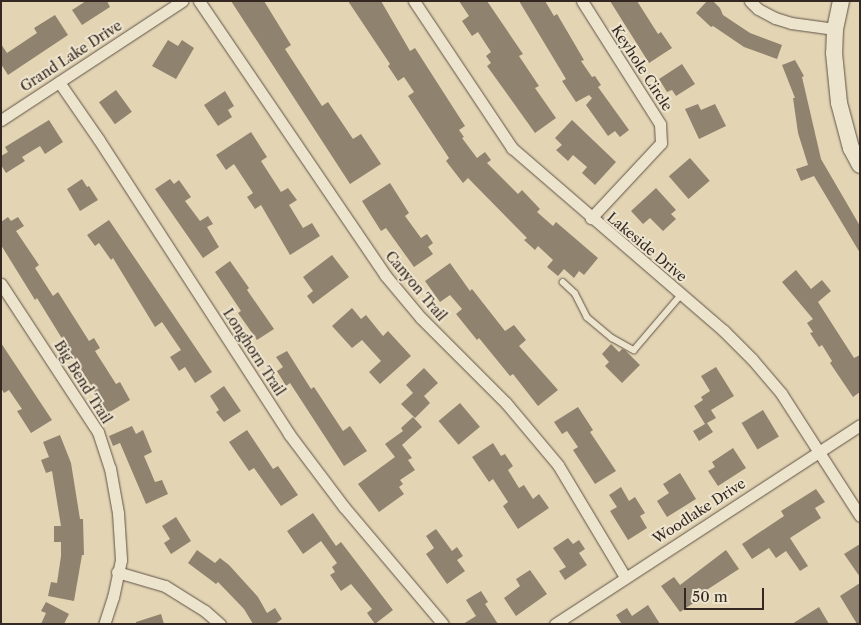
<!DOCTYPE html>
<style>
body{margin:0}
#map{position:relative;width:861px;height:625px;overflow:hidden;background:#e3d5b4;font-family:"Libre Caslon Text",serif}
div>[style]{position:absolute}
.building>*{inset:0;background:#8f826e;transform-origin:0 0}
.roads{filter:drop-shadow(0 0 1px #605346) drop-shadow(0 0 1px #605346)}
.lane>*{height:5.5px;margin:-2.75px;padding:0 2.75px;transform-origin:2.75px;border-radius:2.75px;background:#ede4ce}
.street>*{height:11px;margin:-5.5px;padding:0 5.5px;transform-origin:5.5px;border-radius:5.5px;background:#ede4ce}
.secondary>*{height:16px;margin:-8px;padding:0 8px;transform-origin:8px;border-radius:8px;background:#ede4ce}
span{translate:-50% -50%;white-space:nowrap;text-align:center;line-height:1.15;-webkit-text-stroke:4px #ede4ce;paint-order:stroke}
.street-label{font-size:14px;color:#352822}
.frame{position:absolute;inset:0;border:2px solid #352822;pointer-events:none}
.scale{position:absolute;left:684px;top:588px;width:80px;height:22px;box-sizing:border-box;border:2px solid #352822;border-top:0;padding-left:6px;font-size:15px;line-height:18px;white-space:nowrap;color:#352822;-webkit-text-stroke:4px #ede4ce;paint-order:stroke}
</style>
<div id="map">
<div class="building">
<div style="clip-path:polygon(86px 1px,107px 1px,110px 7px,82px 25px,72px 10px)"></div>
<div style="clip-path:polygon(231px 1px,264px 1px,291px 45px,285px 49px,322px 106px,328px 102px,353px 139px,361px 134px,381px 164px,350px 184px)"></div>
<div style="clip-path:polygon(348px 1px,381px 1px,410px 51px,415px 48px,465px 126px,459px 130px,464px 137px,462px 138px,477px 158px,485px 152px,491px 160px,487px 163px,518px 194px,522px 190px,540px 209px,537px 212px,553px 226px,556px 222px,598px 258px,584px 275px,579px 271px,574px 278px,564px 269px,558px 276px,547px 267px,553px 260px,538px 246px,535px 250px,524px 240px,527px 238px,468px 178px,463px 183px,446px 161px,449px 158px,408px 96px,414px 92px,404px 77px,398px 81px,388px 66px,390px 64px)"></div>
<div style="clip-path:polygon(459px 1px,487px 1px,523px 54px,519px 56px,539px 86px,535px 88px,556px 118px,535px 133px,487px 66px,491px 63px,486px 56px,491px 52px,478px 32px,472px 36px,462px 21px,469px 16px)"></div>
<div style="clip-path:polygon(519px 1px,545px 1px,554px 16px,557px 14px,584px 60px,581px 61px,592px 77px,595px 76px,601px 85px,598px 87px,629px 130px,620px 137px,615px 131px,608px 136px,586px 105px,592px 98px,589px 95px,576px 102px,562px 81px,566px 79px)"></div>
<div style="clip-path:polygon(610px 1px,637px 1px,658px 34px,661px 32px,672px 48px,649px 63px)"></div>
<div style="clip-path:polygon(707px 1px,713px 1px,720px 8px,723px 15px,750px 33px,782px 45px,777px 59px,744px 47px,713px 26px,711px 27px,696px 13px)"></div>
<div style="clip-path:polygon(55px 15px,68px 35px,8px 75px,1px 64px,1px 44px,7px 53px,37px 33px,34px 28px)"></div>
<div style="clip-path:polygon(168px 40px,178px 46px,182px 40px,194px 48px,176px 79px,152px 66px)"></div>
<div style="clip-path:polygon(795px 60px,804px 76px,802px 77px,821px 159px,860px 226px,860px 253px,814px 176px,801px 181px,796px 169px,808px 165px,798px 133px,793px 98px,795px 98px,782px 65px)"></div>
<div style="clip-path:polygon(682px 64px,695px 84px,676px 96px,672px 90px,667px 92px,659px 79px)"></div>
<div style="left:116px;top:90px;width:27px;height:21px;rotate:54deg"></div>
<div style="clip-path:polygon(225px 91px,234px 106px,228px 110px,232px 117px,218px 126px,204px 105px)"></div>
<div style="clip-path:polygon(698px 104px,701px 110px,715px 104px,726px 126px,699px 139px,685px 109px)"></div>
<div style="clip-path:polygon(49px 120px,63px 142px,45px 154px,40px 146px,22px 157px,25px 161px,6px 173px,1px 165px,1px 156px,8px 152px,5px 147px)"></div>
<div style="clip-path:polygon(572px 120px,616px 162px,595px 185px,582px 173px,587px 167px,573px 155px,568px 161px,556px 150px,562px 145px,555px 138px)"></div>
<div style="clip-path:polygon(251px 132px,267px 157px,261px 161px,281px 192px,288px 188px,297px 200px,289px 205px,303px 228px,312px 223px,320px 236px,290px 255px,261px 205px,255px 209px,247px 197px,253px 193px,234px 164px,226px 170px,216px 155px)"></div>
<div style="left:690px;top:158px;width:30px;height:28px;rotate:49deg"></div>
<div style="clip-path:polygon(82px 179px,87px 187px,89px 186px,98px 200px,80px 211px,67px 189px)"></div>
<div style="clip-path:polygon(170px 179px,174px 184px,179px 180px,191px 197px,185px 201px,200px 221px,208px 216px,213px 224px,207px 227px,219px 247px,203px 258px,155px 189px)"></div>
<div style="clip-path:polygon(390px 183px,409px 213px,405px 216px,421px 238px,427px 234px,433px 243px,428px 247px,433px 254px,414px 267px,386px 228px,381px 231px,362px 201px)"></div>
<div style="clip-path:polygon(656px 188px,676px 210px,671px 214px,676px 219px,663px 231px,650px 218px,643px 224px,631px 211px)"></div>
<div style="clip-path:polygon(8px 217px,11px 221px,18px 217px,24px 226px,16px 231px,39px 265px,35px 268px,53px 296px,58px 292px,89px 341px,94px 338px,100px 348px,95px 351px,116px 384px,120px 382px,130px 400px,108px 413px,37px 298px,35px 300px,1px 245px,1px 222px)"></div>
<div style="clip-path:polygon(109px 220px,212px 372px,195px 383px,185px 367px,179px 371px,170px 357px,181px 350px,162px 322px,155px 327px,113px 258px,111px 260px,99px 243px,95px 246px,87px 235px)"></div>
<div style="clip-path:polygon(332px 255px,349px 277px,313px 304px,307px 296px,313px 291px,303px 277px)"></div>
<div style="clip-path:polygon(230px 261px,249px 288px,247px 290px,274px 329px,257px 340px,238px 313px,241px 311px,215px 272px)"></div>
<div style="clip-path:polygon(450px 263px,470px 291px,472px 289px,505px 331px,514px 325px,526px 340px,519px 346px,558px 390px,538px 406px,513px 374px,510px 376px,479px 338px,477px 340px,456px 314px,462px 309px,450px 295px,440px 302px,425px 281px)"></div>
<div style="clip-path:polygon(796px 270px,811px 289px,822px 280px,831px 291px,818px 302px,854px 358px,860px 355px,860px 392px,853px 397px,830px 363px,832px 361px,822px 345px,819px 347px,810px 333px,813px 332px,807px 323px,813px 319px,782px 282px)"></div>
<div style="clip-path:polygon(352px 308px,361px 319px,366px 315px,383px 336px,388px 331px,411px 356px,380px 384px,369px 372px,381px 361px,362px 340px,352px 348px,332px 326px)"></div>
<div style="clip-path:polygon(1px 343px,52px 420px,31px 433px,17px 411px,22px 409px,9px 390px,4px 393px,1px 388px)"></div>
<div style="clip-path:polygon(611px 344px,619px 352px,622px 349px,625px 350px,640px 365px,622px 383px,605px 366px,609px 362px,602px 354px)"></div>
<div style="clip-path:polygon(287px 351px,311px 389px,314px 387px,343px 431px,350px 426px,367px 451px,344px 466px,290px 383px,286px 386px,277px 371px,283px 367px,276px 357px)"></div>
<div style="clip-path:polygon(716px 367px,734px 396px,711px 410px,716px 418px,707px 423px,713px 432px,699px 441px,693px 431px,705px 424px,694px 406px,703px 400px,701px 397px,710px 391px,701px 376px)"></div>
<div style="clip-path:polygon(424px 368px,438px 383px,424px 396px,430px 403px,415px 418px,401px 404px,413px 393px,406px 385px)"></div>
<div style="clip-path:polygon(224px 386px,241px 411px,224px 422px,216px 412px,219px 410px,210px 396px)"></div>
<div style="left:460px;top:403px;width:31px;height:28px;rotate:50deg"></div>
<div style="clip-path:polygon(578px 407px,593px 430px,590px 432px,616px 471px,595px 484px,573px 450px,578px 447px,567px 431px,562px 434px,554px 422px)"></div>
<div style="left:763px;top:410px;width:31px;height:25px;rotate:59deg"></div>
<div style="clip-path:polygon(413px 417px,422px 427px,402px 445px,412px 458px,408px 460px,415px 470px,400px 480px,403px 484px,399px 487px,404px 494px,379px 512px,358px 484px,395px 457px,385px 444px,403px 431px,401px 428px)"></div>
<div style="clip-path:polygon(132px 426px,136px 434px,143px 430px,152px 452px,144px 456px,155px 482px,162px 480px,168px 494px,146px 504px,120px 443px,113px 446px,109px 436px)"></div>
<div style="clip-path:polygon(247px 430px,273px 469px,278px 466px,298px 495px,281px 506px,254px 468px,249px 471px,229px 442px)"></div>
<div style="clip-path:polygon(60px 435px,71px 463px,80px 519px,83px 519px,84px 555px,82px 555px,74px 601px,48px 596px,51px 582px,57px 583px,61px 556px,61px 542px,54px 542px,54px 526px,61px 526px,52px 471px,46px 473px,41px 460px,49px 457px,43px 442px)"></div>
<div style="clip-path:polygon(493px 443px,501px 456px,505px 454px,513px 466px,508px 470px,519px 488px,524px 485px,533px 499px,539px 494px,549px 508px,518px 529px,503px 506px,508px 502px,493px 479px,489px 482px,472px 457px)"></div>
<div style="clip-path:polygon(733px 448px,746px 468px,718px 486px,708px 471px,715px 467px,712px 462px)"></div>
<div style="clip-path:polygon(680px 473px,696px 499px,667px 517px,657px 501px,669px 493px,663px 484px)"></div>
<div style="clip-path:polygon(621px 487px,629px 501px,635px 497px,645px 513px,640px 516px,647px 528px,628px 540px,610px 511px,617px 507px,609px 495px)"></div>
<div style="clip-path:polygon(816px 489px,825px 502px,815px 508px,821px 518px,790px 538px,808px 566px,800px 571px,786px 551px,776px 558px,769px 548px,752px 559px,742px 544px,784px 516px,781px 511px)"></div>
<div style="clip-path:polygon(313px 513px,336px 546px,341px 542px,393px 610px,375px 624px,367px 613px,372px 609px,351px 584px,341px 591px,330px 575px,335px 572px,332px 567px,337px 563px,321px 541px,303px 554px,287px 531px)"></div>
<div style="clip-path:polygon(176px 517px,191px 541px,171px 554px,164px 543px,170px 539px,162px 526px)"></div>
<div style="clip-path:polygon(436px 529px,452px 551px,457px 547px,463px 556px,457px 560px,465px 571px,447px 584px,426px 554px,434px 548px,426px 536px)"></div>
<div style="clip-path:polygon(568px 538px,573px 544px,579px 540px,585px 549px,579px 553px,587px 565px,565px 580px,559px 571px,566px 567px,553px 548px)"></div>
<div style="clip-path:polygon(860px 544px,860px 577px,844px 554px)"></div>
<div style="clip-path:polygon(197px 550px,215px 563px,220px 558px,229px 565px,258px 597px,267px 613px,275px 608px,282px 619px,275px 624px,253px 624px,244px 609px,218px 582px,216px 584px,188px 563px)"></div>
<div style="clip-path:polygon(726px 550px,739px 569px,702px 593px,704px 596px,680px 612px,661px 586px,674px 577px,680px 585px)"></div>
<div style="clip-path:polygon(530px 570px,547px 594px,516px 616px,504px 598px,520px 586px,516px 579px)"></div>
<div style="clip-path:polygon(860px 583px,860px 624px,857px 624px,840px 596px)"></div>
<div style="clip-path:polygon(481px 591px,488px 602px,485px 604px,498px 624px,463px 624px,476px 616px,466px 600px)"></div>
<div style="clip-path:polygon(46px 602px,69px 614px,64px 624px,41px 624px,46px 613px,41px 611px)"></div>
<div style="clip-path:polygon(648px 605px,660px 624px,619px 624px,621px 623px,616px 615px,627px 608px,632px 616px)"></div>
<div style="clip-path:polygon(819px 607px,829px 624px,792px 624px)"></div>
<div style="clip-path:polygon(161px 614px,164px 624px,136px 624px,136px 622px)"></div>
</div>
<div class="roads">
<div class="lane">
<div style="left:563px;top:282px;width:16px;rotate:43deg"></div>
<div style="left:575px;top:293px;width:27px;rotate:63deg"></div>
<div style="left:587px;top:317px;width:33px;rotate:40deg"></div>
<div style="left:612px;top:338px;width:25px;rotate:29deg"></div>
<div style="left:634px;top:350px;width:72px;rotate:-49.5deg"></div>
</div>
<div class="street">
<div style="left:199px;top:1px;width:331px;rotate:55.8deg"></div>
<div style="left:385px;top:275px;width:56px;rotate:50.1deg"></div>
<div style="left:421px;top:318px;width:120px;rotate:45deg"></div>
<div style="left:506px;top:403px;width:81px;rotate:50deg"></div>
<div style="left:558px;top:465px;width:131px;rotate:59.1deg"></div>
<div style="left:414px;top:1px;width:177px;rotate:56.3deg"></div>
<div style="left:512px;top:148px;width:279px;rotate:40.8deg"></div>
<div style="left:723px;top:330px;width:41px;rotate:45deg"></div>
<div style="left:752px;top:359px;width:45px;rotate:49.5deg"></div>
<div style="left:781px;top:393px;width:146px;rotate:57.3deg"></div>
<div style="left:582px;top:1px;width:146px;rotate:57.6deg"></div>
<div style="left:660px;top:124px;width:19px;rotate:87deg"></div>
<div style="left:661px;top:143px;width:103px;rotate:133deg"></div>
<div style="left:750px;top:1px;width:11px;rotate:45deg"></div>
<div style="left:758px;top:9px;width:19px;rotate:28deg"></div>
<div style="left:775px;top:18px;width:17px;rotate:17deg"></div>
<div style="left:791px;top:23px;width:44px;rotate:7.8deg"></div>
<div style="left:59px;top:82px;width:70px;rotate:55.4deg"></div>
<div style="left:99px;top:140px;width:350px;rotate:57.1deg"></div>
<div style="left:289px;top:434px;width:91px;rotate:53deg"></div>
<div style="left:344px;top:507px;width:153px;rotate:49.8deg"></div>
<div style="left:1px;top:120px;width:217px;rotate:-33.3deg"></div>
<div style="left:1px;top:284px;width:177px;rotate:56.8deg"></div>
<div style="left:98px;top:432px;width:38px;rotate:72deg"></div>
<div style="left:110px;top:468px;width:46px;rotate:79.9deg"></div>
<div style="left:118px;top:513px;width:47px;rotate:86.3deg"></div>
<div style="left:121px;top:560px;width:38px;rotate:102deg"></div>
<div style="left:113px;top:597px;width:28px;rotate:108deg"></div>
<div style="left:117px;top:572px;width:50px;rotate:16.3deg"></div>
<div style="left:165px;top:586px;width:47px;rotate:32deg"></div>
<div style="left:205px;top:611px;width:20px;rotate:41deg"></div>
<div style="left:555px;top:624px;width:364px;rotate:-33.1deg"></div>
</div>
<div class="secondary">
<div style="left:841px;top:1px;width:29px;rotate:102deg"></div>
<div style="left:835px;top:29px;width:24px;rotate:92deg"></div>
<div style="left:834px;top:53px;width:50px;rotate:84.3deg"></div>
<div style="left:839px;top:103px;width:47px;rotate:75.1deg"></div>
<div style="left:851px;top:148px;width:19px;rotate:62deg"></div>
</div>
</div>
<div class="street-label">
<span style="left:71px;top:56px;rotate:-33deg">Grand Lake Drive</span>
<span style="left:642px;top:68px;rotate:57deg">Keyhole Circle</span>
<span style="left:647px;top:247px;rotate:40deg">Lakeside Drive</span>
<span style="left:416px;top:286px;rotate:50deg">Canyon Trail</span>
<span style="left:254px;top:352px;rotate:57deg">Longhorn Trail</span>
<span style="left:83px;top:382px;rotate:58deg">Big Bend Trail</span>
<span style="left:699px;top:511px;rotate:-33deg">Woodlake Drive</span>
</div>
<div class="frame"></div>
<div class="scale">50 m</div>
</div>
